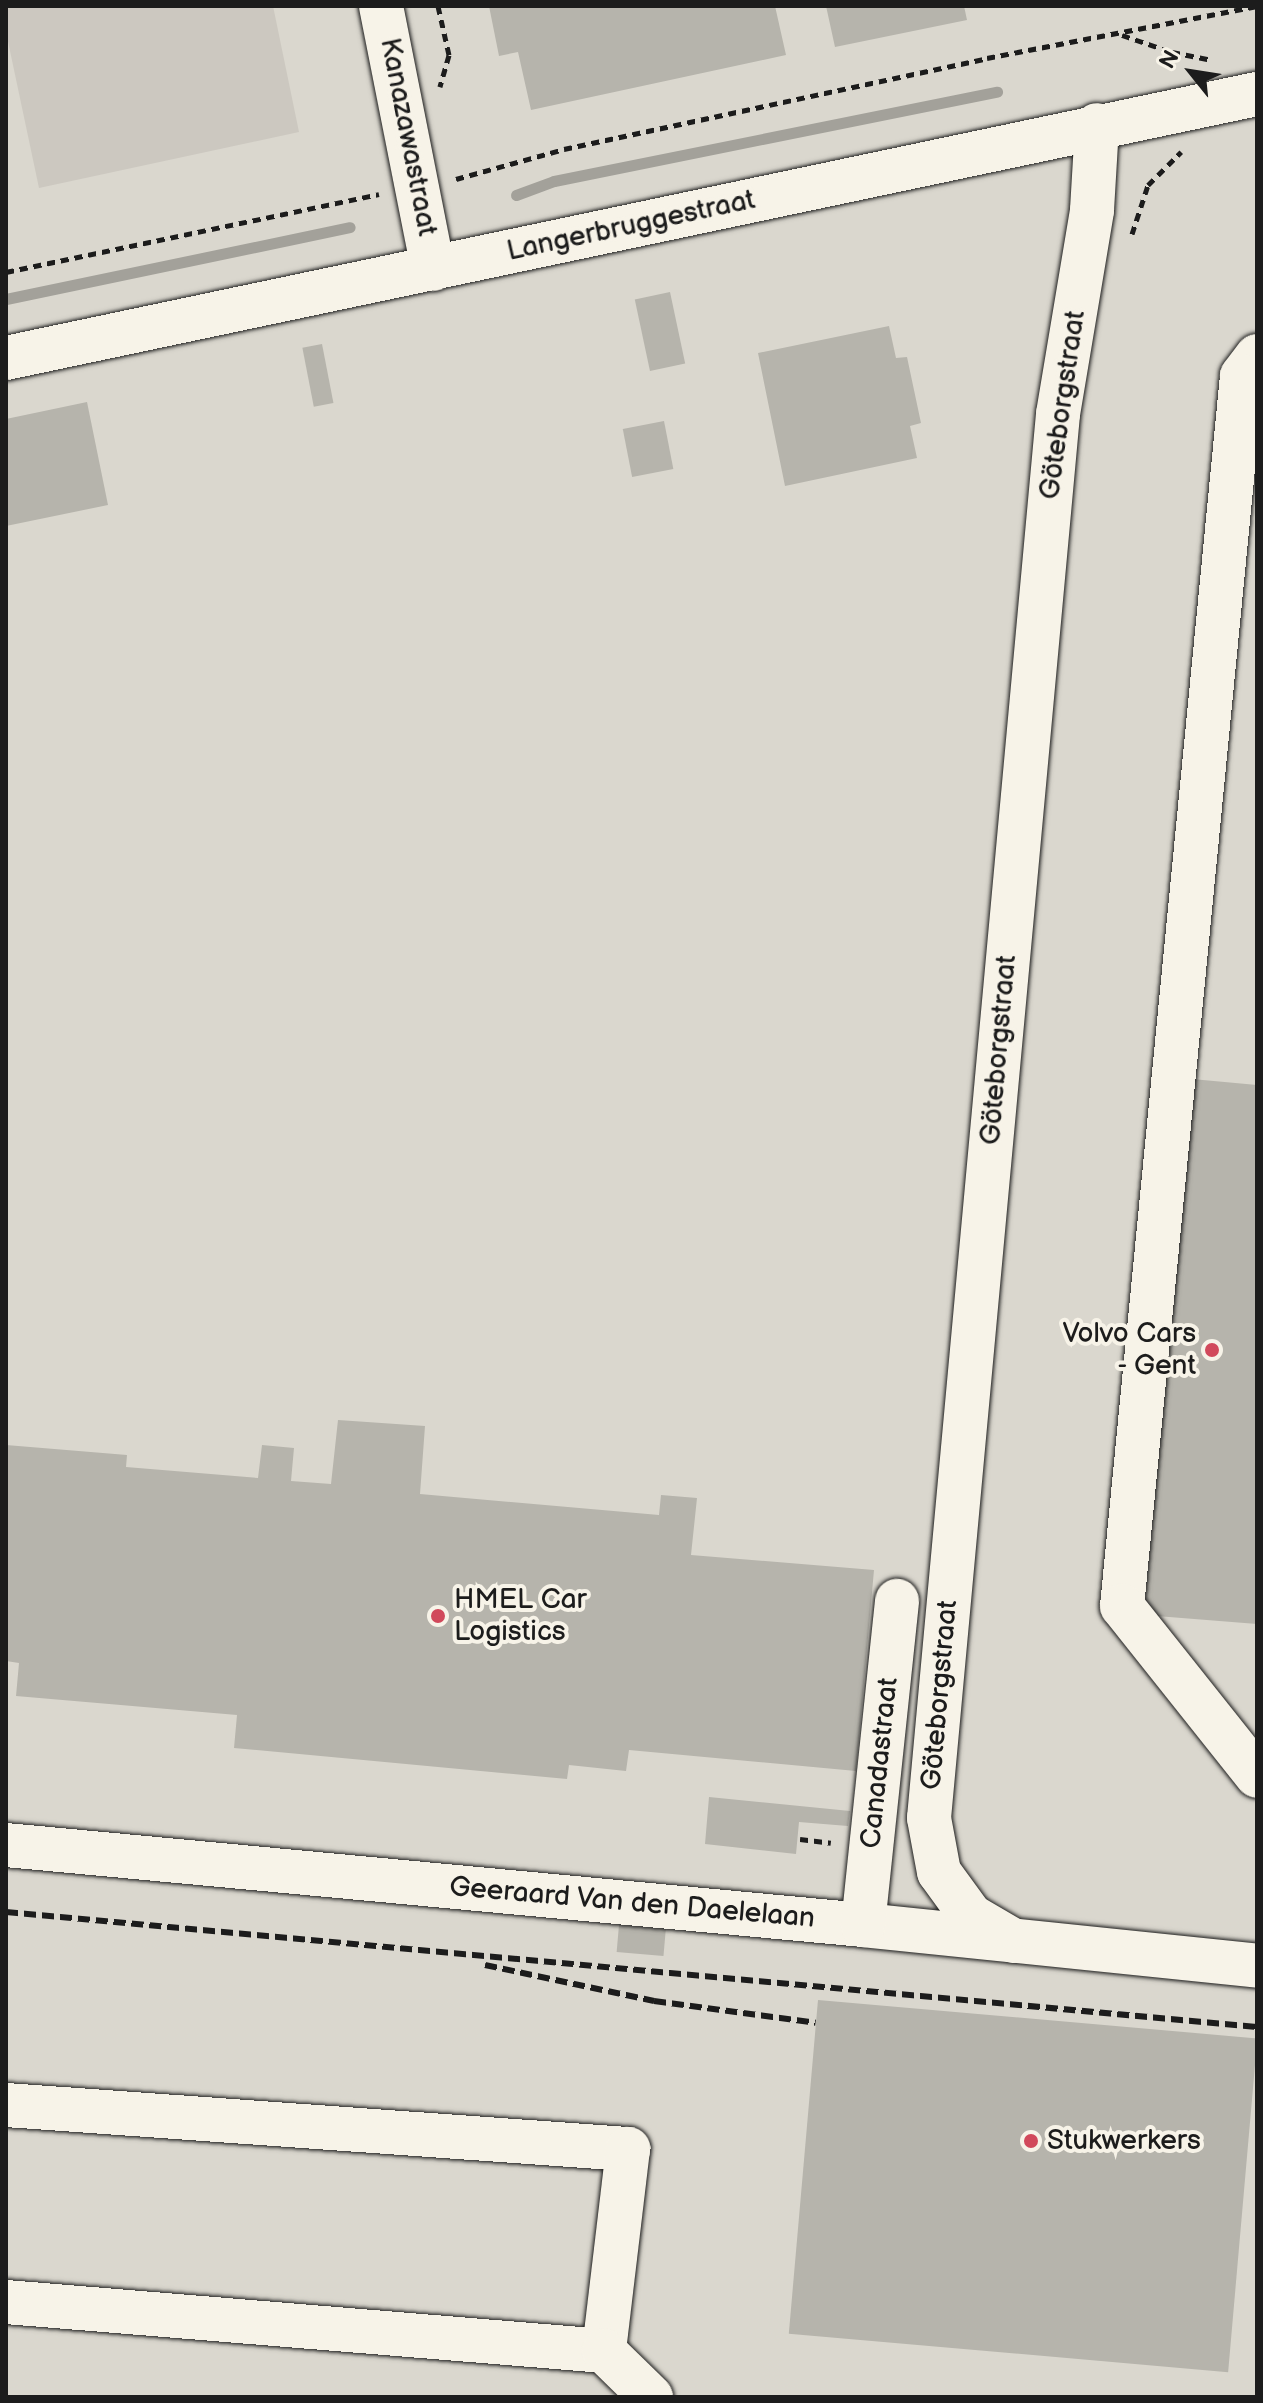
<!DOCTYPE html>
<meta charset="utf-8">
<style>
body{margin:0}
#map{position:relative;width:1263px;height:2403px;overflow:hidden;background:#eae6dc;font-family:"Balsamiq Sans",sans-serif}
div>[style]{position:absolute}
.built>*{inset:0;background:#dad7ce;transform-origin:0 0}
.green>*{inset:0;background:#ccc8c0}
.stream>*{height:11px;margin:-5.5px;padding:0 5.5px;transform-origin:5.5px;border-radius:5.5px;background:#a3a19a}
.building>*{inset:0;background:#b6b4ac;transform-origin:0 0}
.path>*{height:5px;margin-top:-2.5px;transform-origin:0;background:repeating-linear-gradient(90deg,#1c1c1c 0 8px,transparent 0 14px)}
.roads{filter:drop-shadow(0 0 2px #1c1c1c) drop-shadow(0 0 2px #1c1c1c)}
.minor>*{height:44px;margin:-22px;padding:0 22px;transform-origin:22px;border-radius:22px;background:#f7f3e8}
.major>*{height:44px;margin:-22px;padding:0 22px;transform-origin:22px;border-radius:22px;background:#f7f3e8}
.rail>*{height:6px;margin-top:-3px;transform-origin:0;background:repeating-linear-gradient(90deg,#1c1c1c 0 12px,transparent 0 18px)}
.dots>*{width:22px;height:22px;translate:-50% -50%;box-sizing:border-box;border:4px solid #f7f3e8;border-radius:50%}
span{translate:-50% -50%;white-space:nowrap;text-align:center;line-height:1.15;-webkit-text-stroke:8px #f7f3e8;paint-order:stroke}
.street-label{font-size:28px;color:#1c1c1c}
.poi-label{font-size:28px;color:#1c1c1c}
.right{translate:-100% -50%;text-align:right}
.left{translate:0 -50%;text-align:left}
.frame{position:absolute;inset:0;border:8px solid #1c1c1c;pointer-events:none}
.north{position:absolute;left:1151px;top:32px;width:80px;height:80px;-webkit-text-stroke:6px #f7f3e8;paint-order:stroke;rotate:300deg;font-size:22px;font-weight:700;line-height:32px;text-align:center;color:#1c1c1c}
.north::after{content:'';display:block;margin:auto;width:28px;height:36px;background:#1c1c1c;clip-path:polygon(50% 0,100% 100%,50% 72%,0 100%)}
</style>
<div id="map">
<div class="built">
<div style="left:6px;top:6px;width:1251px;height:2391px"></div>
</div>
<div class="green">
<div style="clip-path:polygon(6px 6px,273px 6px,299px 132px,39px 188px,6px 32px)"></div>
</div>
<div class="stream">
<div style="left:516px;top:195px;width:40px;rotate:-20.2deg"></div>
<div style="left:554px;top:181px;width:452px;rotate:-11.4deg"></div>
<div style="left:6px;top:299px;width:351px;rotate:-11.8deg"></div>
</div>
<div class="building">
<div style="clip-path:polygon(489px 6px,775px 6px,786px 55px,531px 110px,518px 52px,499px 56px)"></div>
<div style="clip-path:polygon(826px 6px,964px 6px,967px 20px,835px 47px)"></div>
<div style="left:670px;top:292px;width:73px;height:36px;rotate:78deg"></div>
<div style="clip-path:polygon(889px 326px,896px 358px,907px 357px,921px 423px,910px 426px,917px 458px,785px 486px,758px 353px)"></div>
<div style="left:322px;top:344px;width:60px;height:20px;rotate:79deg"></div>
<div style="clip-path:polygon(87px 402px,108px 505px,6px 526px,6px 419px)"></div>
<div style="left:664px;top:421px;width:49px;height:42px;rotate:79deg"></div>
<div style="clip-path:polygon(1192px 1079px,1257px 1085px,1257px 1624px,1144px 1615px)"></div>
<div style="clip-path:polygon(338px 1420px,425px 1426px,420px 1494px,659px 1515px,661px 1495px,697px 1498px,691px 1555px,874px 1570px,856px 1771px,629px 1750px,626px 1771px,569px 1765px,567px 1779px,234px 1748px,237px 1715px,16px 1696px,19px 1663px,6px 1661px,6px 1445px,127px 1455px,126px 1467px,258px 1478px,262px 1445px,294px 1448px,291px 1481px,331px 1484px)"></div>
<div style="clip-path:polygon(709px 1797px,850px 1811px,848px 1826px,799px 1822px,796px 1854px,705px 1844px)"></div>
<div style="left:619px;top:1925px;width:47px;height:27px;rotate:5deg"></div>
<div style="left:818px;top:2000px;width:441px;height:335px;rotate:5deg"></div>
</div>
<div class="path">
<div style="left:438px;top:6px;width:50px;rotate:77.3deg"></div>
<div style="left:449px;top:55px;width:33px;rotate:106deg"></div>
<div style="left:1122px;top:35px;width:53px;rotate:18.8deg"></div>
<div style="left:1172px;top:52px;width:41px;rotate:11.3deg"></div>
<div style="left:456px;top:179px;width:112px;rotate:-15.5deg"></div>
<div style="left:564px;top:149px;width:433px;rotate:-12.1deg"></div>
<div style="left:987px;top:58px;width:274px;rotate:-10.9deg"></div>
<div style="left:1132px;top:234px;width:52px;rotate:-71.9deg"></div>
<div style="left:1148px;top:185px;width:47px;rotate:-45deg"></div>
<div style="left:6px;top:272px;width:381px;rotate:-11.8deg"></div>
<div style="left:800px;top:1839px;width:31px;rotate:7deg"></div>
</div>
<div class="roads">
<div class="minor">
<div style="left:381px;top:6px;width:268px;rotate:78.8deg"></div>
<div style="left:1257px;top:356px;width:25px;rotate:127deg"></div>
<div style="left:1242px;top:376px;width:1236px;rotate:95.57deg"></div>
<div style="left:1122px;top:1606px;width:217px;rotate:51.5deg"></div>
<div style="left:6px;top:1845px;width:861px;rotate:5.33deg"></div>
<div style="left:863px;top:1925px;width:396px;rotate:5.9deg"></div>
<div style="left:863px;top:1925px;width:326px;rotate:-84deg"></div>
<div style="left:1014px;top:1941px;width:50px;rotate:-149.8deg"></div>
<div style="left:971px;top:1916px;width:54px;rotate:-126deg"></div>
<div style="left:939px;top:1872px;width:55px;rotate:-100.5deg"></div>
<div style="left:929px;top:1818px;width:1410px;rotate:-84.75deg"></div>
<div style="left:1058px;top:414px;width:207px;rotate:-80.5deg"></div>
<div style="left:1092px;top:210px;width:85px;rotate:-86.6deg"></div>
<div style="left:6px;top:2105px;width:624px;rotate:4.05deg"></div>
<div style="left:628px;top:2149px;width:203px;rotate:96.8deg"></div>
<div style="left:6px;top:2302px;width:600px;rotate:4.68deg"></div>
<div style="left:604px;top:2351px;width:66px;rotate:44.4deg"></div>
</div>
<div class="major">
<div style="left:6px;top:358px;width:1279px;rotate:-11.92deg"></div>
</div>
</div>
<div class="rail">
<div style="left:6px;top:1912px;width:1256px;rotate:5.25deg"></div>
<div style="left:485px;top:1965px;width:173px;rotate:12deg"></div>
<div style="left:654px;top:2001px;width:163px;rotate:7.7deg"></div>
</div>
<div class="dots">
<div style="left:1212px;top:1350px;background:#d1495b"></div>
<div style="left:438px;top:1616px;background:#d1495b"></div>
<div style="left:1031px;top:2141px;background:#d1495b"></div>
</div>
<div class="street-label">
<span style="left:408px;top:137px;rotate:79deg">Kanazawastraat</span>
<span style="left:631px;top:226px;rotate:-12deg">Langerbruggestraat</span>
<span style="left:1063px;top:405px;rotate:-82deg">Göteborgstraat</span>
<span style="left:999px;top:1050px;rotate:-85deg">Göteborgstraat</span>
<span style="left:940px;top:1695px;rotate:-85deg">Göteborgstraat</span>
<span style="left:880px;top:1763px;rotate:-84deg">Canadastraat</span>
<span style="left:632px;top:1903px;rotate:5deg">Geeraard Van den Daelelaan</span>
</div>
<div class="poi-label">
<span class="right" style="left:1196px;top:1350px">Volvo Cars<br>- Gent</span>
<span class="left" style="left:454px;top:1616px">HMEL Car<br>Logistics</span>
<span class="left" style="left:1047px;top:2141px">Stukwerkers</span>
</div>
<div class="frame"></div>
<div class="north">N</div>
</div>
